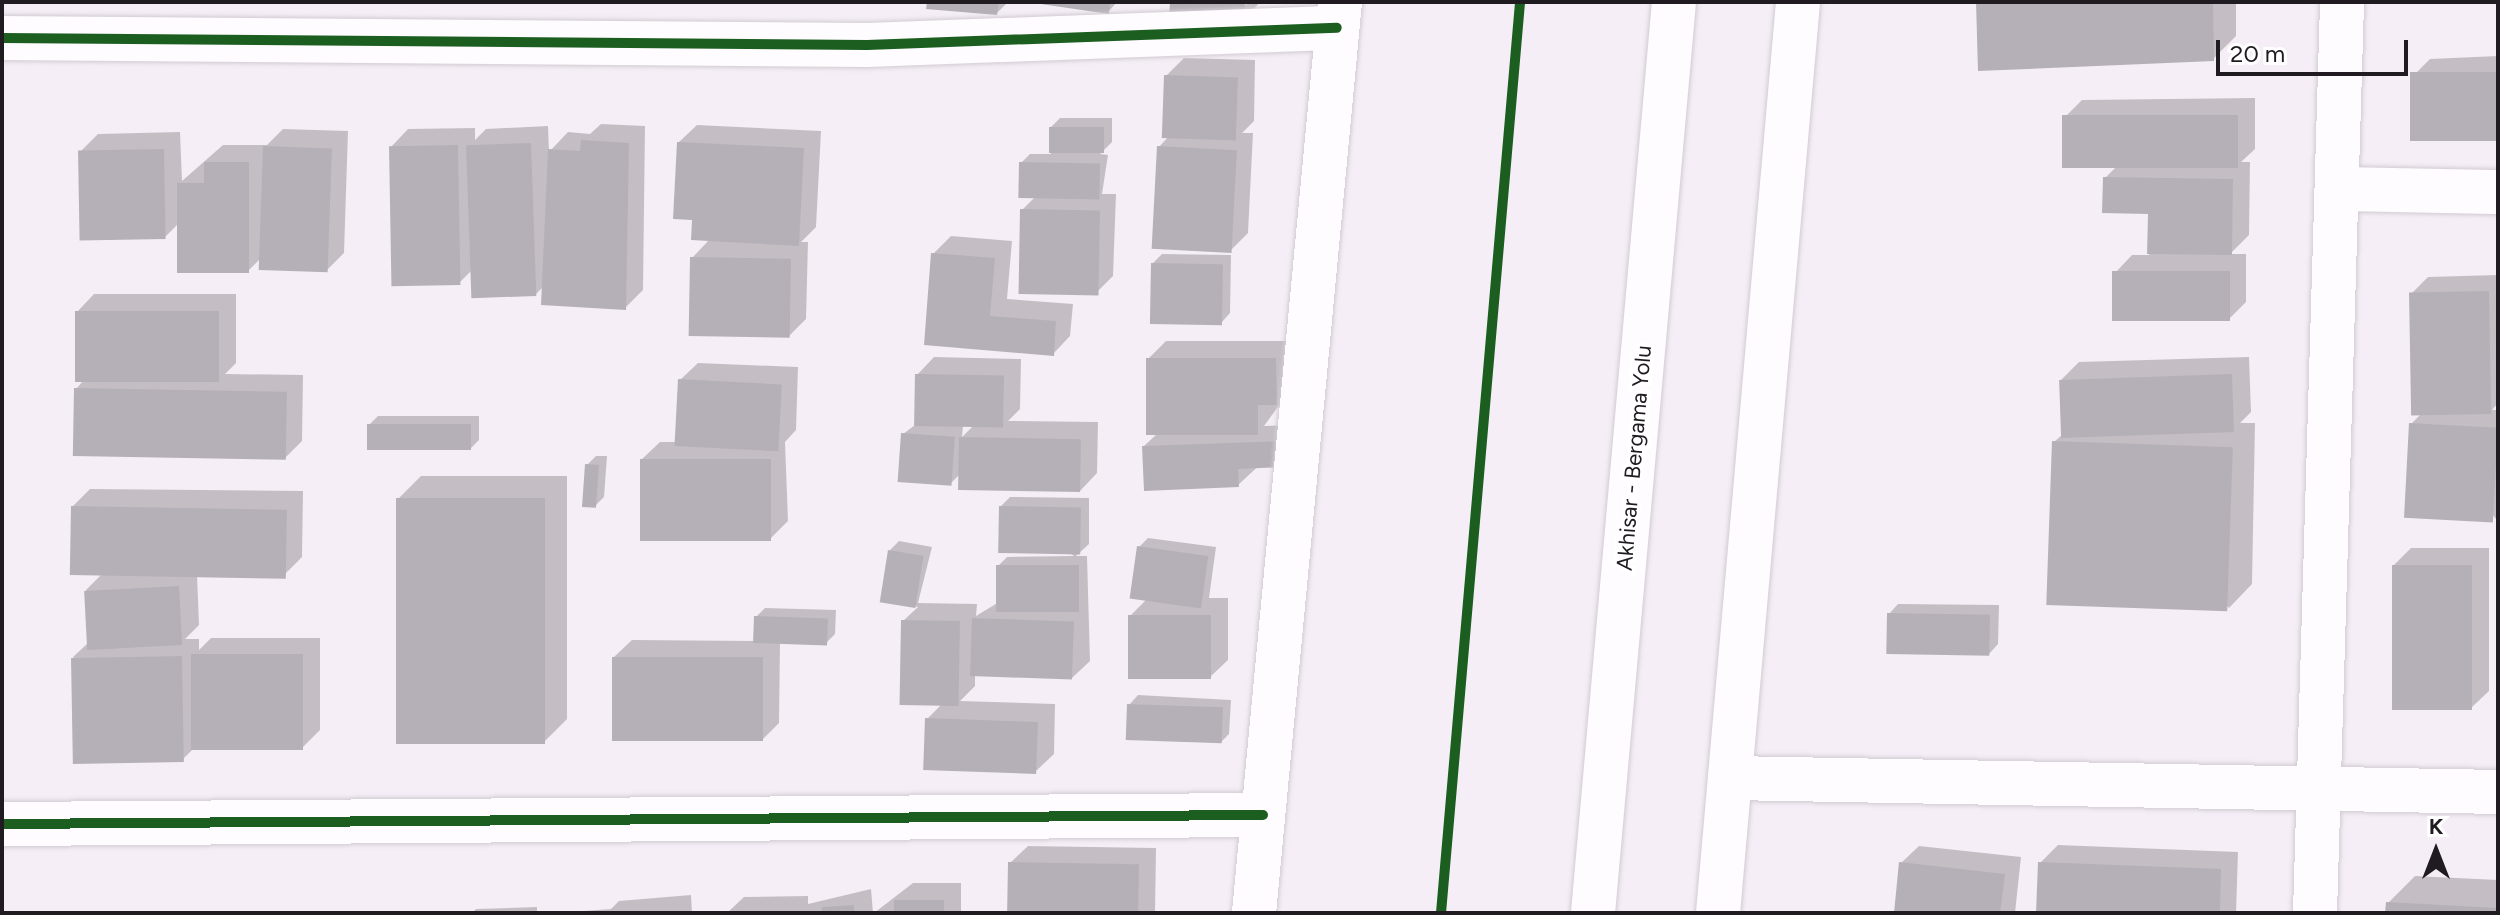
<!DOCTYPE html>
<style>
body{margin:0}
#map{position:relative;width:2500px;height:915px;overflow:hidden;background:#f5eef6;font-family:Figtree,sans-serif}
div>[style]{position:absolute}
.shadow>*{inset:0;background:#0003}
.building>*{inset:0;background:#b5b0b7;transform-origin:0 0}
.roads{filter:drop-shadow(0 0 2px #d1cbd2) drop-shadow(0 0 2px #d1cbd2)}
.minor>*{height:44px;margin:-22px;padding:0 22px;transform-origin:22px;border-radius:22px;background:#fefcfe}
.primary>*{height:44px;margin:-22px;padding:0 22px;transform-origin:22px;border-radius:22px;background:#fefcfe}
.cycleway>*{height:10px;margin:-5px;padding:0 5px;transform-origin:5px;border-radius:5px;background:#1b5e20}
span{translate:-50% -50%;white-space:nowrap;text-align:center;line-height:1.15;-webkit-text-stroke:8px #fff;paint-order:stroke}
.street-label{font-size:22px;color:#1f1b20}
.frame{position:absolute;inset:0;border:4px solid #1f1b20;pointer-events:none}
.north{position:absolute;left:2396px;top:811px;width:80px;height:80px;-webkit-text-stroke:6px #fff;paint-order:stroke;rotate:0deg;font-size:22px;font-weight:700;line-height:32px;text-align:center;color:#1f1b20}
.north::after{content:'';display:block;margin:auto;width:28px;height:36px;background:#1f1b20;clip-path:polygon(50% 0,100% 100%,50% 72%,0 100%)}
.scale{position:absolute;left:2216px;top:40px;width:192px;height:36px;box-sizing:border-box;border:4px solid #1f1b20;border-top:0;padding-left:10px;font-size:24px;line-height:28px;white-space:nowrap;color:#1f1b20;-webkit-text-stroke:6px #fff;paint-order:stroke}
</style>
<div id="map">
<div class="shadow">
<div style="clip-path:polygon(929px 2px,1008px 2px,997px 13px)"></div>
<div style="clip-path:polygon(1029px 2px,1117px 2px,1108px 12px)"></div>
<div style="clip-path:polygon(1172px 2px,1242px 5px,1260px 2px,1243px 21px)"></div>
<div style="clip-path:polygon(1979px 2px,2236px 2px,2236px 36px,2213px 59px)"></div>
<div style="clip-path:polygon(2498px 56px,2498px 139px,2412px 77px,2430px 59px)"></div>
<div style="clip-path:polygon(1184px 58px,1255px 60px,1254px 121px,1242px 133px,1253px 133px,1248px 233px,1230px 251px,1159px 147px,1169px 136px,1166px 76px)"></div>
<div style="clip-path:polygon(2255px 98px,2255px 149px,2241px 162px,2250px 162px,2249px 235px,2230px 254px,2246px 254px,2246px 302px,2229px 319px,2115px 273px,2132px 255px,2149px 255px,2150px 212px,2105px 178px,2116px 167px,2064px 118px,2082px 100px)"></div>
<div style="clip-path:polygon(1060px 118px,1112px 118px,1112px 142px,1100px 154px,1108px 155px,1102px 194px,1116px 194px,1113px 276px,1095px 294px,1022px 210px,1035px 197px,1021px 163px,1030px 154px,1051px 154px,1051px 127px)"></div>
<div style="clip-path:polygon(601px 124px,645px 126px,643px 290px,625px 308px,544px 286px,536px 294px,474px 268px,459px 283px,391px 147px,408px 129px,475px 128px,475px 140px,486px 129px,548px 126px,549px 152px,568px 132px,590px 134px)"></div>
<div style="clip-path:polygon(697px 125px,821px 131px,816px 227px,801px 242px,808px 242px,806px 319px,788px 337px,692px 258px,710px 239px,694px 218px,679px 142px)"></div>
<div style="clip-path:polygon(283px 129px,348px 131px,344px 253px,327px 270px,261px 258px,248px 271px,179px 223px,165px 237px,80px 152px,98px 134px,180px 132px,182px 181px,223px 145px,267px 145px)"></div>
<div style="clip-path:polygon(951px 236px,1012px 241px,1007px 299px,1073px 304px,1070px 336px,1053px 354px,926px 343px,933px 254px)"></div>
<div style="clip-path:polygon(1162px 254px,1231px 255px,1230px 313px,1221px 323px,1153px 263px)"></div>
<div style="clip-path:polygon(2498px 275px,2498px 403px,2492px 410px,2498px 410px,2498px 521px,2411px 424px,2423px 412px,2411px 294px,2428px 277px)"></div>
<div style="clip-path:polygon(94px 294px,236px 294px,236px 363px,225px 374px,303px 375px,302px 441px,284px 459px,76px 389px,84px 380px,77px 312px)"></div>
<div style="clip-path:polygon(1166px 341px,1293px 341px,1294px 385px,1264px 426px,1303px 425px,1238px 485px,1144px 446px,1158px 433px,1148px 359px)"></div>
<div style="clip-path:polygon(evenodd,934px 357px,1021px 359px,1020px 409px,1008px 421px,1098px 422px,1097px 473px,1080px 491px,960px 474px,950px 484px,903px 434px,915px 425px,917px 375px,934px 357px,963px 426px,973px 426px,962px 437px,963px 426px)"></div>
<div style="clip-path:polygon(2249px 357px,2251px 412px,2240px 423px,2255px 423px,2252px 584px,2229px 608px,2054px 442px,2063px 434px,2061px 380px,2079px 362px)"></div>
<div style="clip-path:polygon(698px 363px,798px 367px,796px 430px,785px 442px,788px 521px,770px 539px,642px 459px,660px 442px,678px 442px,680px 380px)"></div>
<div style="clip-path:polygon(378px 416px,479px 416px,479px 440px,470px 449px,369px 425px)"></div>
<div style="clip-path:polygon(596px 456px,607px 456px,604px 497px,595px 506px,587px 465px)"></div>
<div style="clip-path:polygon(421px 476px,567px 476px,567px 719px,544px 742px,398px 499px)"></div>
<div style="clip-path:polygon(90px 489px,303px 491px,302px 557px,285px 574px,197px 574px,199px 625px,185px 639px,199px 639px,199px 650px,211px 638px,320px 638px,320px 730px,302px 748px,194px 748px,182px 760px,73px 657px,88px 643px,86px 590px,103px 573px,73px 506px)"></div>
<div style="clip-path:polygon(1010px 497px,1089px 498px,1089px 544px,1076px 556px,1087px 556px,1090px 661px,1072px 678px,975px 674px,975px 686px,960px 701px,1055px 704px,1054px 754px,1036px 771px,927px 719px,942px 704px,903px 621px,918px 607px,881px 600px,890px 550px,899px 541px,932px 547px,918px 603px,977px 604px,976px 616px,999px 602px,998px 566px,1007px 557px,1074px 556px,1001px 506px)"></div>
<div style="clip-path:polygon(1148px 538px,1216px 547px,1209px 598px,1228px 598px,1228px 660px,1210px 677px,1130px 616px,1147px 599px,1139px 547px)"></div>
<div style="clip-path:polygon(2411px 548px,2489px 548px,2489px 691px,2471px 708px,2394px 565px)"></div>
<div style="clip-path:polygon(1898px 604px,1999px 605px,1998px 644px,1989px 654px,1889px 614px)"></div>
<div style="clip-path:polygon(765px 608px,836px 610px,835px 634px,826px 643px,780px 642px,779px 723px,762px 740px,614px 657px,632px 640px,755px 641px,756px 617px)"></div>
<div style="clip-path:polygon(1138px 695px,1231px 700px,1229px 734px,1220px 743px,1129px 705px)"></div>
<div style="clip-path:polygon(2058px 845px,2238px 852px,2236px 913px,2038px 913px,2040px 863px)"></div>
<div style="clip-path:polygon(1028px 846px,1156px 848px,1155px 913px,1010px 913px,1010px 863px)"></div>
<div style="clip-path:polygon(1919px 846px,2021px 857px,2015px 913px,1896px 913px,1901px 863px)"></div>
<div style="clip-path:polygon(2415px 876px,2498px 880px,2498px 913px,2387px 913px,2388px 903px)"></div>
<div style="clip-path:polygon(913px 883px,961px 883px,961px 913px,874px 913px)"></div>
<div style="clip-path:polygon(871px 889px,873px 913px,727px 913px,744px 897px,808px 896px,808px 904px)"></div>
<div style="clip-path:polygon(691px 895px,692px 913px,555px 913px,611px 909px,619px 901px)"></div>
<div style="clip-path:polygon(537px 907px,537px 913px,472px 913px,476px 909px)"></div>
</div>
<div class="building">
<div style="clip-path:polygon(927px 2px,999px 2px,997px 15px,926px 9px)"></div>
<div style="clip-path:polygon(1027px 2px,1110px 2px,1109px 14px)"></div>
<div style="clip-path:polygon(1170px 2px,1245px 2px,1243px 23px,1169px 18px)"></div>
<div style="clip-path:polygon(1976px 2px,2213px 2px,2214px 61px,1978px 71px)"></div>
<div style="left:2498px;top:72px;width:69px;height:88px;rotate:90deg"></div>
<div style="left:1164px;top:75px;width:74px;height:63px;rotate:2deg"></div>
<div style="left:2238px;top:115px;width:53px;height:176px;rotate:90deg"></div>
<div style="left:1049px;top:127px;width:55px;height:26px"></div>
<div style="clip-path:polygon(581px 140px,629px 143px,626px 310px,541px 305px,548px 149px,580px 151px)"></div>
<div style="clip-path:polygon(677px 142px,804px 148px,799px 246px,691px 240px,692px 220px,673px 219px)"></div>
<div style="left:531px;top:143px;width:153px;height:65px;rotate:88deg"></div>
<div style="left:458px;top:145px;width:140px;height:69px;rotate:89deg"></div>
<div style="left:263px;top:146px;width:69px;height:124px;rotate:2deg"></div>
<div style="left:1157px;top:146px;width:80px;height:103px;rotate:3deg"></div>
<div style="left:164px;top:149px;width:90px;height:86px;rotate:89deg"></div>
<div style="clip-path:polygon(204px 162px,249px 162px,249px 273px,177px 273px,177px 183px,204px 183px)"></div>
<div style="left:1019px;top:162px;width:81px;height:36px;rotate:1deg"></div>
<div style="clip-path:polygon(2103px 177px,2233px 179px,2232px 255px,2147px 254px,2148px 214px,2102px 213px)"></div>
<div style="left:1020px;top:209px;width:80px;height:85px;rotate:1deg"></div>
<div style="clip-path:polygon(931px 253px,995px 258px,990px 316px,1056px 321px,1054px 356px,924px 345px)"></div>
<div style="left:690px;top:257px;width:101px;height:79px;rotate:1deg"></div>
<div style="left:1151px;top:263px;width:72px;height:61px;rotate:1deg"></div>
<div style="left:2230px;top:271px;width:50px;height:118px;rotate:90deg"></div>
<div style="left:2489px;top:291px;width:123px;height:80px;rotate:89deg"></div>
<div style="left:75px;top:311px;width:144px;height:71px"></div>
<div style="clip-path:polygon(1146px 358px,1276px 358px,1277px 405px,1258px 405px,1258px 435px,1146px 435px)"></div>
<div style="left:915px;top:374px;width:89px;height:52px;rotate:1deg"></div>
<div style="left:2232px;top:374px;width:58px;height:173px;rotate:88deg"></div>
<div style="left:678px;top:379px;width:104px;height:67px;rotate:3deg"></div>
<div style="left:74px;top:388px;width:213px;height:68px;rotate:1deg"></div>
<div style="left:2409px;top:423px;width:89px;height:95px;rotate:3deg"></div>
<div style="left:367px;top:424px;width:104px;height:26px"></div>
<div style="left:901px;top:433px;width:54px;height:49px;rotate:4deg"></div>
<div style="left:959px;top:437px;width:122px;height:53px;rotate:1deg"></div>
<div style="clip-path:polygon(1286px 441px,1287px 467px,1238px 469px,1239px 487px,1144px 491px,1142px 446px)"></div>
<div style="left:2052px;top:441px;width:181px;height:164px;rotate:2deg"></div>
<div style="left:640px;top:459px;width:131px;height:82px"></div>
<div style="left:585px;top:464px;width:14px;height:43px;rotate:4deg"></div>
<div style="left:396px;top:498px;width:149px;height:246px"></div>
<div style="left:71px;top:506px;width:216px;height:69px;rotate:1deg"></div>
<div style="left:999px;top:506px;width:82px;height:47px;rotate:1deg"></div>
<div style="left:1137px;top:546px;width:72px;height:53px;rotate:8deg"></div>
<div style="left:888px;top:550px;width:36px;height:53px;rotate:9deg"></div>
<div style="left:1079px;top:565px;width:47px;height:83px;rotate:90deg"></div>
<div style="left:2392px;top:565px;width:80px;height:145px"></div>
<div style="left:179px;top:586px;width:59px;height:95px;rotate:87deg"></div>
<div style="left:1887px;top:613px;width:103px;height:41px;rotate:1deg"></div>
<div style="left:1128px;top:615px;width:83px;height:64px"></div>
<div style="left:754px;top:616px;width:74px;height:27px;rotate:2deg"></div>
<div style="left:972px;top:618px;width:102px;height:58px;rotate:2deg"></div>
<div style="left:901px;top:620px;width:59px;height:85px;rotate:1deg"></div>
<div style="left:191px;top:654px;width:112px;height:96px"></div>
<div style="left:182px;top:656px;width:106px;height:111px;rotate:89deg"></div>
<div style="left:612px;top:657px;width:151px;height:84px"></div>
<div style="left:1127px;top:704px;width:96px;height:36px;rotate:2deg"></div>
<div style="left:925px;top:718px;width:113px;height:52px;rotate:2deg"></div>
<div style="left:1008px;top:862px;width:131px;height:51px;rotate:1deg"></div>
<div style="clip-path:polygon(1899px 862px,2005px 874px,2000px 913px,1894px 913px)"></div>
<div style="clip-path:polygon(2038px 862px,2221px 869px,2220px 913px,2036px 913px)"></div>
<div style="left:894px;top:900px;width:50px;height:13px"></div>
<div style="clip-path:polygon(2386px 902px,2498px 908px,2498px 913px,2385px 913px)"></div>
<div style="clip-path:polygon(854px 905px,854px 913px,822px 913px,822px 907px)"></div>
</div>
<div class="roads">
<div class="minor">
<div style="left:2px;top:38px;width:865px;rotate:0.46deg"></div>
<div style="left:867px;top:45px;width:470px;rotate:-2.1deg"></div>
<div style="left:2338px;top:189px;width:160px;rotate:1.1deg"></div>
<div style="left:1730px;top:778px;width:768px;rotate:1.04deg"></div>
<div style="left:2px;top:824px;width:1261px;rotate:-0.41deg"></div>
<div style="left:1254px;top:913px;width:915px;rotate:-84.61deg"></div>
<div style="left:2315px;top:913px;width:911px;rotate:-88.3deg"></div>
</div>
<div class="primary">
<div style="left:1593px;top:913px;width:915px;rotate:-84.92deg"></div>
<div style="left:1718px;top:913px;width:915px;rotate:-84.98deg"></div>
</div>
</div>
<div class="cycleway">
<div style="left:2px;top:38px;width:865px;rotate:0.46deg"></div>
<div style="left:867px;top:45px;width:470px;rotate:-2.1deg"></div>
<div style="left:2px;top:824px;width:1261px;rotate:-0.41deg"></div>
<div style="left:1441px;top:913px;width:914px;rotate:-85.04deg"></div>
</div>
<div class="street-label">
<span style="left:1634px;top:458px;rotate:-85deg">Akhisar - Bergama Yolu</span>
</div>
<div class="frame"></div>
<div class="north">K</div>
<div class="scale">20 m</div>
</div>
